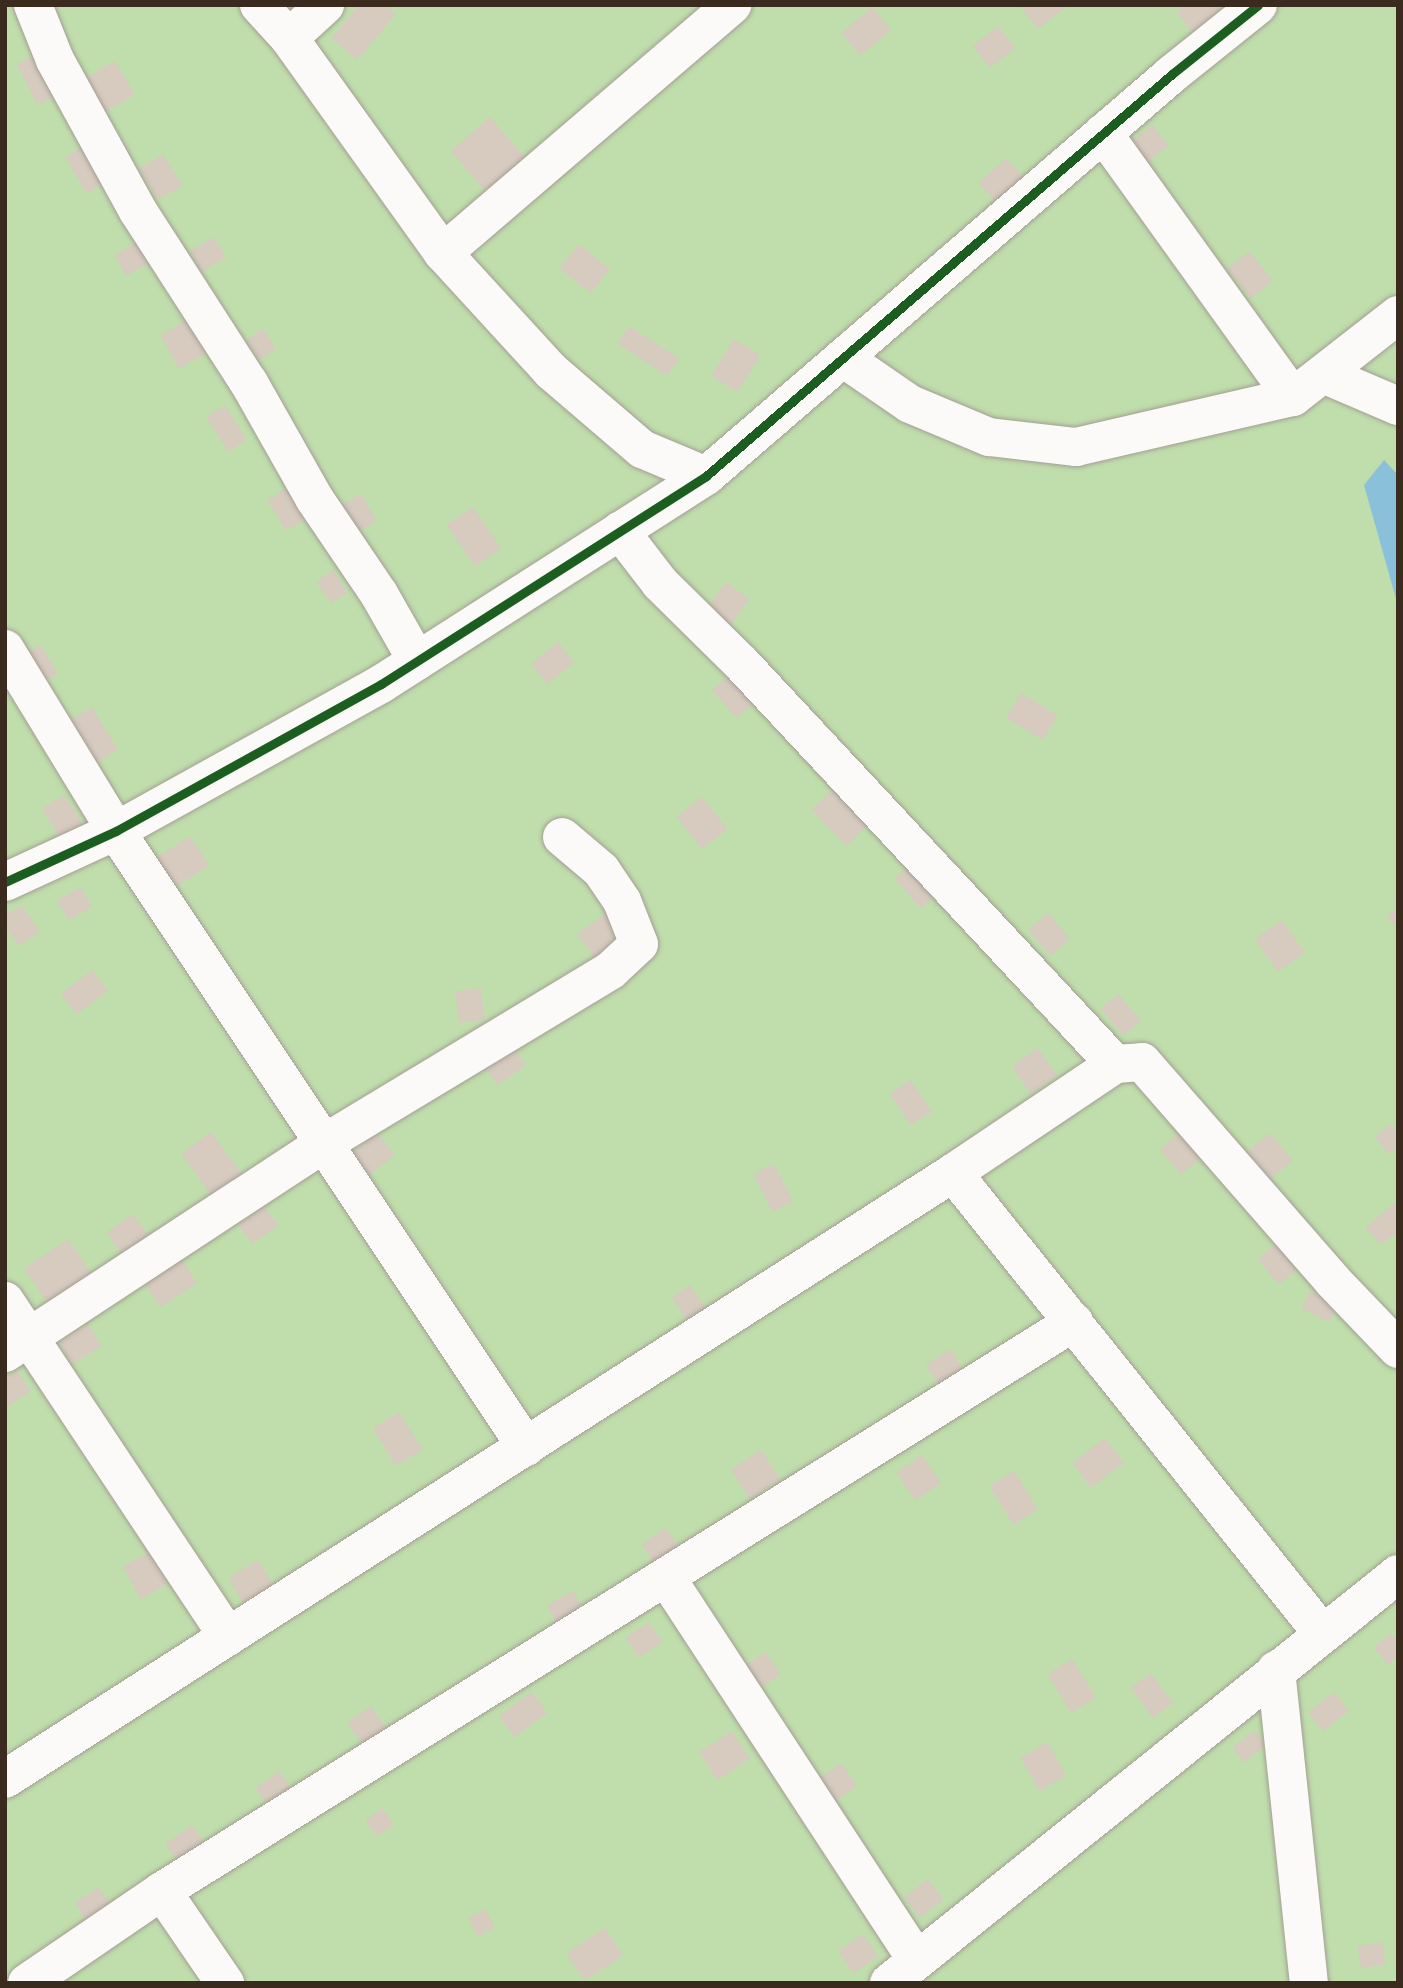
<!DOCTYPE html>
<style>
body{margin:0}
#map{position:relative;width:1403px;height:1988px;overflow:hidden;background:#e4e0cf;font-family:"Playpen Sans",sans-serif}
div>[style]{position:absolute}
.green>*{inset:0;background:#bfdeac;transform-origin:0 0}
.water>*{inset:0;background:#8bc0da}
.building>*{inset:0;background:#d7cabf;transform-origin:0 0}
.roads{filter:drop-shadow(0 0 2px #a49f94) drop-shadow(0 0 2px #a49f94)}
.minor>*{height:38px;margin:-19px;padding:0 19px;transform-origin:19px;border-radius:19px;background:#fbfaf8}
.cycleway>*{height:9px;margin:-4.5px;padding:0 4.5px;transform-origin:4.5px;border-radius:4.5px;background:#1b5e20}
span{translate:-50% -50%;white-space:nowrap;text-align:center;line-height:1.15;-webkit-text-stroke:6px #fbf7ec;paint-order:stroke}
.frame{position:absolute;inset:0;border:7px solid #3b2a1e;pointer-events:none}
</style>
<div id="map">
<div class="green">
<div style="left:5px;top:5px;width:1393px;height:1978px"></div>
</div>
<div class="water">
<div style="clip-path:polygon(1384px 460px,1398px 475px,1398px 606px,1364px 485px)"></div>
</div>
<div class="building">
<div style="clip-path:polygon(359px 5px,386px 5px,396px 14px,357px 60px,331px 38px)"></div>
<div style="clip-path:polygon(1019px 5px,1069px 5px,1038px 29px)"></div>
<div style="clip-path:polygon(1184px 5px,1216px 5px,1220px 10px,1194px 33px,1176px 13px)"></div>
<div style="left:872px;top:7px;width:30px;height:40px;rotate:50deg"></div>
<div style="left:998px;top:26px;width:28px;height:32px;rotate:52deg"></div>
<div style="left:38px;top:53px;width:46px;height:24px;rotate:63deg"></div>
<div style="left:115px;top:61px;width:39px;height:36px;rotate:60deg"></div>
<div style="left:490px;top:117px;width:53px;height:52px;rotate:49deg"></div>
<div style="left:1152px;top:125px;width:26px;height:33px;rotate:50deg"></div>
<div style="left:84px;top:146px;width:42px;height:22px;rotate:59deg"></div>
<div style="left:163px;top:154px;width:37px;height:28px;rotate:59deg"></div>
<div style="left:1006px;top:158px;width:28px;height:37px;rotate:48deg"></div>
<div style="left:214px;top:237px;width:24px;height:28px;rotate:60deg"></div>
<div style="left:137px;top:242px;width:24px;height:26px;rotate:60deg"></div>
<div style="left:579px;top:244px;width:40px;height:31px;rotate:39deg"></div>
<div style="left:1249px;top:251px;width:38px;height:28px;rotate:51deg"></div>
<div style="left:187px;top:320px;width:38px;height:31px;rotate:60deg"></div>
<div style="left:629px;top:326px;width:59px;height:21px;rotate:33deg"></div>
<div style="left:263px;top:329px;width:24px;height:20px;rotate:57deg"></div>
<div style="left:734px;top:339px;width:31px;height:43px;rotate:32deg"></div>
<div style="left:225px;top:405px;width:41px;height:22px;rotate:58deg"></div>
<div style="left:290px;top:486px;width:36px;height:27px;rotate:58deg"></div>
<div style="left:361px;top:494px;width:31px;height:23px;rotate:59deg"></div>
<div style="left:473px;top:507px;width:50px;height:32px;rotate:56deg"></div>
<div style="left:333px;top:570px;width:27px;height:20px;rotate:57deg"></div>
<div style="left:726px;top:582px;width:29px;height:41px;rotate:36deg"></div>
<div style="left:558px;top:642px;width:26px;height:35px;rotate:51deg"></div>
<div style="left:40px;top:645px;width:33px;height:24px;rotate:57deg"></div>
<div style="left:730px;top:674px;width:37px;height:24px;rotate:49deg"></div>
<div style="left:1021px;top:693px;width:43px;height:29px;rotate:31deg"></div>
<div style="left:92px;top:707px;width:50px;height:32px;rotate:59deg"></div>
<div style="left:833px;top:789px;width:50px;height:30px;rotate:46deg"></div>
<div style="left:64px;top:795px;width:34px;height:26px;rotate:58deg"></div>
<div style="left:702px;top:797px;width:41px;height:32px;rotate:52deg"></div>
<div style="left:190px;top:836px;width:35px;height:44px;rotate:57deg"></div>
<div style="left:913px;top:862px;width:40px;height:25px;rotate:48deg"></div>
<div style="left:81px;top:887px;width:23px;height:27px;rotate:61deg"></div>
<div style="clip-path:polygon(22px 905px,40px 932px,18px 946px,5px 925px,5px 915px)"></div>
<div style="clip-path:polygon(1398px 908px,1398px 931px,1387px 916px)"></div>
<div style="left:607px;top:912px;width:36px;height:37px;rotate:54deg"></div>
<div style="left:1048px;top:913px;width:34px;height:26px;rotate:50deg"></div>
<div style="left:1282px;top:920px;width:40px;height:33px;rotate:55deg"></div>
<div style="left:92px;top:970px;width:26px;height:39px;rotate:53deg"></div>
<div style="left:481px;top:988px;width:32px;height:26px;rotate:83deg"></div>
<div style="left:1118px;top:994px;width:35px;height:23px;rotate:49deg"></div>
<div style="left:511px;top:1043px;width:27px;height:35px;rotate:56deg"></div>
<div style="left:1038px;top:1048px;width:33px;height:32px;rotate:55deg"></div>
<div style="left:911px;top:1080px;width:38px;height:25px;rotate:57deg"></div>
<div style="clip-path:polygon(1389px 1124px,1398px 1133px,1398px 1146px,1389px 1154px,1375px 1138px)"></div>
<div style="left:1183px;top:1130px;width:33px;height:30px;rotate:50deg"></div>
<div style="left:211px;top:1132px;width:52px;height:37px;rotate:54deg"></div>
<div style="left:377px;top:1133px;width:28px;height:37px;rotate:51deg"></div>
<div style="left:1270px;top:1133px;width:36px;height:33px;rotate:51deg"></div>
<div style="left:774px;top:1164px;width:42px;height:23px;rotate:63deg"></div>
<div style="clip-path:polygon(1393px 1204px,1398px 1209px,1398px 1231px,1381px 1245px,1365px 1228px)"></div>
<div style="left:264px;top:1206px;width:24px;height:32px;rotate:54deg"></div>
<div style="left:133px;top:1214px;width:32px;height:32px;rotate:55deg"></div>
<div style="left:68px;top:1239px;width:48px;height:53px;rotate:56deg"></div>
<div style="left:1280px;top:1240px;width:33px;height:30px;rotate:49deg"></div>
<div style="left:178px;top:1254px;width:35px;height:44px;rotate:57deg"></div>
<div style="left:690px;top:1285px;width:29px;height:22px;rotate:56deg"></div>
<div style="left:1310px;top:1291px;width:31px;height:19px;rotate:27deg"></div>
<div style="left:88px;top:1324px;width:26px;height:35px;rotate:58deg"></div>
<div style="left:950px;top:1349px;width:33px;height:29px;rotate:57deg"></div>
<div style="clip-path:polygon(17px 1371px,31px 1391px,5px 1408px,5px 1379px)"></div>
<div style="left:399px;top:1412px;width:44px;height:31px;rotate:58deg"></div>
<div style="left:1105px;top:1438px;width:31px;height:41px;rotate:53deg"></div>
<div style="left:761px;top:1450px;width:35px;height:36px;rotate:57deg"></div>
<div style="left:922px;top:1455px;width:34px;height:31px;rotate:56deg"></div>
<div style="left:1014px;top:1471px;width:45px;height:29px;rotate:58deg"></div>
<div style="left:666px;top:1528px;width:23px;height:29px;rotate:56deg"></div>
<div style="left:149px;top:1552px;width:37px;height:30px;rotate:61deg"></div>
<div style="left:258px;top:1560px;width:37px;height:35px;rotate:59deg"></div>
<div style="left:573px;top:1591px;width:23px;height:30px;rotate:61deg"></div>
<div style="left:649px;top:1622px;width:24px;height:28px;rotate:57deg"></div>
<div style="clip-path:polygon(1391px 1633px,1398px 1641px,1398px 1657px,1388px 1665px,1374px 1648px)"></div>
<div style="left:766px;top:1652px;width:27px;height:31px;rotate:57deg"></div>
<div style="left:1072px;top:1659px;width:45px;height:29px;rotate:58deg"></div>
<div style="left:1151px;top:1673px;width:37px;height:25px;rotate:54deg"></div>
<div style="left:532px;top:1692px;width:26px;height:41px;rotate:54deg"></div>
<div style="left:1334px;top:1692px;width:24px;height:33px;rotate:52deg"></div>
<div style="left:371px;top:1706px;width:29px;height:29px;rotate:56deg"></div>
<div style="left:1254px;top:1730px;width:19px;height:28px;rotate:51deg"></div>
<div style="left:732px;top:1731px;width:33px;height:39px;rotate:57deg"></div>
<div style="left:1047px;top:1742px;width:39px;height:31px;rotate:60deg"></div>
<div style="left:841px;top:1763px;width:28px;height:35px;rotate:55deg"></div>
<div style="left:279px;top:1771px;width:22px;height:29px;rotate:54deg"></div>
<div style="left:382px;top:1808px;width:20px;height:21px;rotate:53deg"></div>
<div style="left:192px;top:1825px;width:28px;height:33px;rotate:55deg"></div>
<div style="left:928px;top:1879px;width:26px;height:30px;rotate:53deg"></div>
<div style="left:99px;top:1887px;width:24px;height:29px;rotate:57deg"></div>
<div style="left:485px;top:1909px;width:21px;height:19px;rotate:62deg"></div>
<div style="left:605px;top:1928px;width:33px;height:46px;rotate:57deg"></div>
<div style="left:863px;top:1934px;width:27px;height:30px;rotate:56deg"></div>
<div style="left:1382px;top:1942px;width:22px;height:25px;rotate:80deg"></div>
</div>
<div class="roads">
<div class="minor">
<div style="left:33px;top:5px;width:59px;rotate:68.2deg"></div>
<div style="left:55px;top:60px;width:172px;rotate:61.2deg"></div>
<div style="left:138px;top:211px;width:205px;rotate:57.2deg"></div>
<div style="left:249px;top:383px;width:132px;rotate:60.5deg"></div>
<div style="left:314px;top:498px;width:116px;rotate:55.9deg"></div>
<div style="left:379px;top:594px;width:77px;rotate:60.4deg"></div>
<div style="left:259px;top:5px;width:45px;rotate:47.7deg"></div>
<div style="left:289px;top:38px;width:264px;rotate:54.4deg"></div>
<div style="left:443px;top:253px;width:160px;rotate:47.5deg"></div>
<div style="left:551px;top:371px;width:120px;rotate:40.6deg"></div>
<div style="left:642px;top:449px;width:69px;rotate:22.9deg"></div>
<div style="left:289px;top:38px;width:49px;rotate:-42.5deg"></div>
<div style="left:1103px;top:133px;width:325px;rotate:54.3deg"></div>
<div style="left:443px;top:253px;width:381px;rotate:-40.6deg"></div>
<div style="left:843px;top:358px;width:81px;rotate:34.5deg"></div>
<div style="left:910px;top:404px;width:86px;rotate:22.7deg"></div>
<div style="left:989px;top:437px;width:88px;rotate:6.6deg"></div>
<div style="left:1076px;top:447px;width:223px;rotate:-13deg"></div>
<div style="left:1293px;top:397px;width:133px;rotate:-38deg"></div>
<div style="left:1323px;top:374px;width:82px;rotate:23.1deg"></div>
<div style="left:5px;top:649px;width:213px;rotate:58.6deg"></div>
<div style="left:116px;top:831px;width:740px;rotate:56.35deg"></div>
<div style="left:5px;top:882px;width:122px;rotate:-24.7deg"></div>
<div style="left:116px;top:831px;width:303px;rotate:-29deg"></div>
<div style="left:381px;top:684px;width:386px;rotate:-32.6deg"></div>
<div style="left:706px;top:476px;width:615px;rotate:-40.78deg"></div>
<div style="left:1172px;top:74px;width:110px;rotate:-38.7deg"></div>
<div style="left:1115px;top:1064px;width:27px;rotate:-4deg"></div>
<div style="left:1142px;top:1062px;width:291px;rotate:48.9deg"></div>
<div style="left:1333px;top:1281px;width:94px;rotate:46.3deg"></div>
<div style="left:953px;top:1173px;width:590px;rotate:51.26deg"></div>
<div style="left:5px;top:1301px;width:403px;rotate:56.4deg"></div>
<div style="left:5px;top:1353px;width:381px;rotate:-33.3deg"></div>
<div style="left:323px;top:1144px;width:336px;rotate:-31.1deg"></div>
<div style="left:611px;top:970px;width:38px;rotate:-43deg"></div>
<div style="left:639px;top:944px;width:46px;rotate:-111.6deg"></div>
<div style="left:622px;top:901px;width:37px;rotate:-124deg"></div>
<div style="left:601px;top:870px;width:51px;rotate:-139.8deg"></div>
<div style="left:666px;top:1577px;width:458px;rotate:56.8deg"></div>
<div style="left:1276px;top:1670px;width:315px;rotate:84deg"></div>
<div style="left:5px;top:1779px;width:1125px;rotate:-32.59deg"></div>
<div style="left:953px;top:1173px;width:195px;rotate:-33.9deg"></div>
<div style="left:1115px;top:1064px;width:547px;rotate:-133deg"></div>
<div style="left:742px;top:664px;width:115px;rotate:-135.4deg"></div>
<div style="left:660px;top:583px;width:66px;rotate:-127.6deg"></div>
<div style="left:162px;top:1891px;width:112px;rotate:55.6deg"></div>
<div style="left:27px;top:1983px;width:163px;rotate:-34.3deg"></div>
<div style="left:162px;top:1891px;width:1075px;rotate:-31.96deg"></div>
<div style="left:889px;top:1983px;width:653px;rotate:-38.78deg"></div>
</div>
</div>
<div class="cycleway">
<div style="left:5px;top:882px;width:122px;rotate:-24.7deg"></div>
<div style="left:116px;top:831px;width:303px;rotate:-29deg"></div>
<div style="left:381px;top:684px;width:386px;rotate:-32.6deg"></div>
<div style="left:706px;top:476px;width:615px;rotate:-40.78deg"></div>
<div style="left:1172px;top:74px;width:110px;rotate:-38.7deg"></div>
</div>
<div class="frame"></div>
</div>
